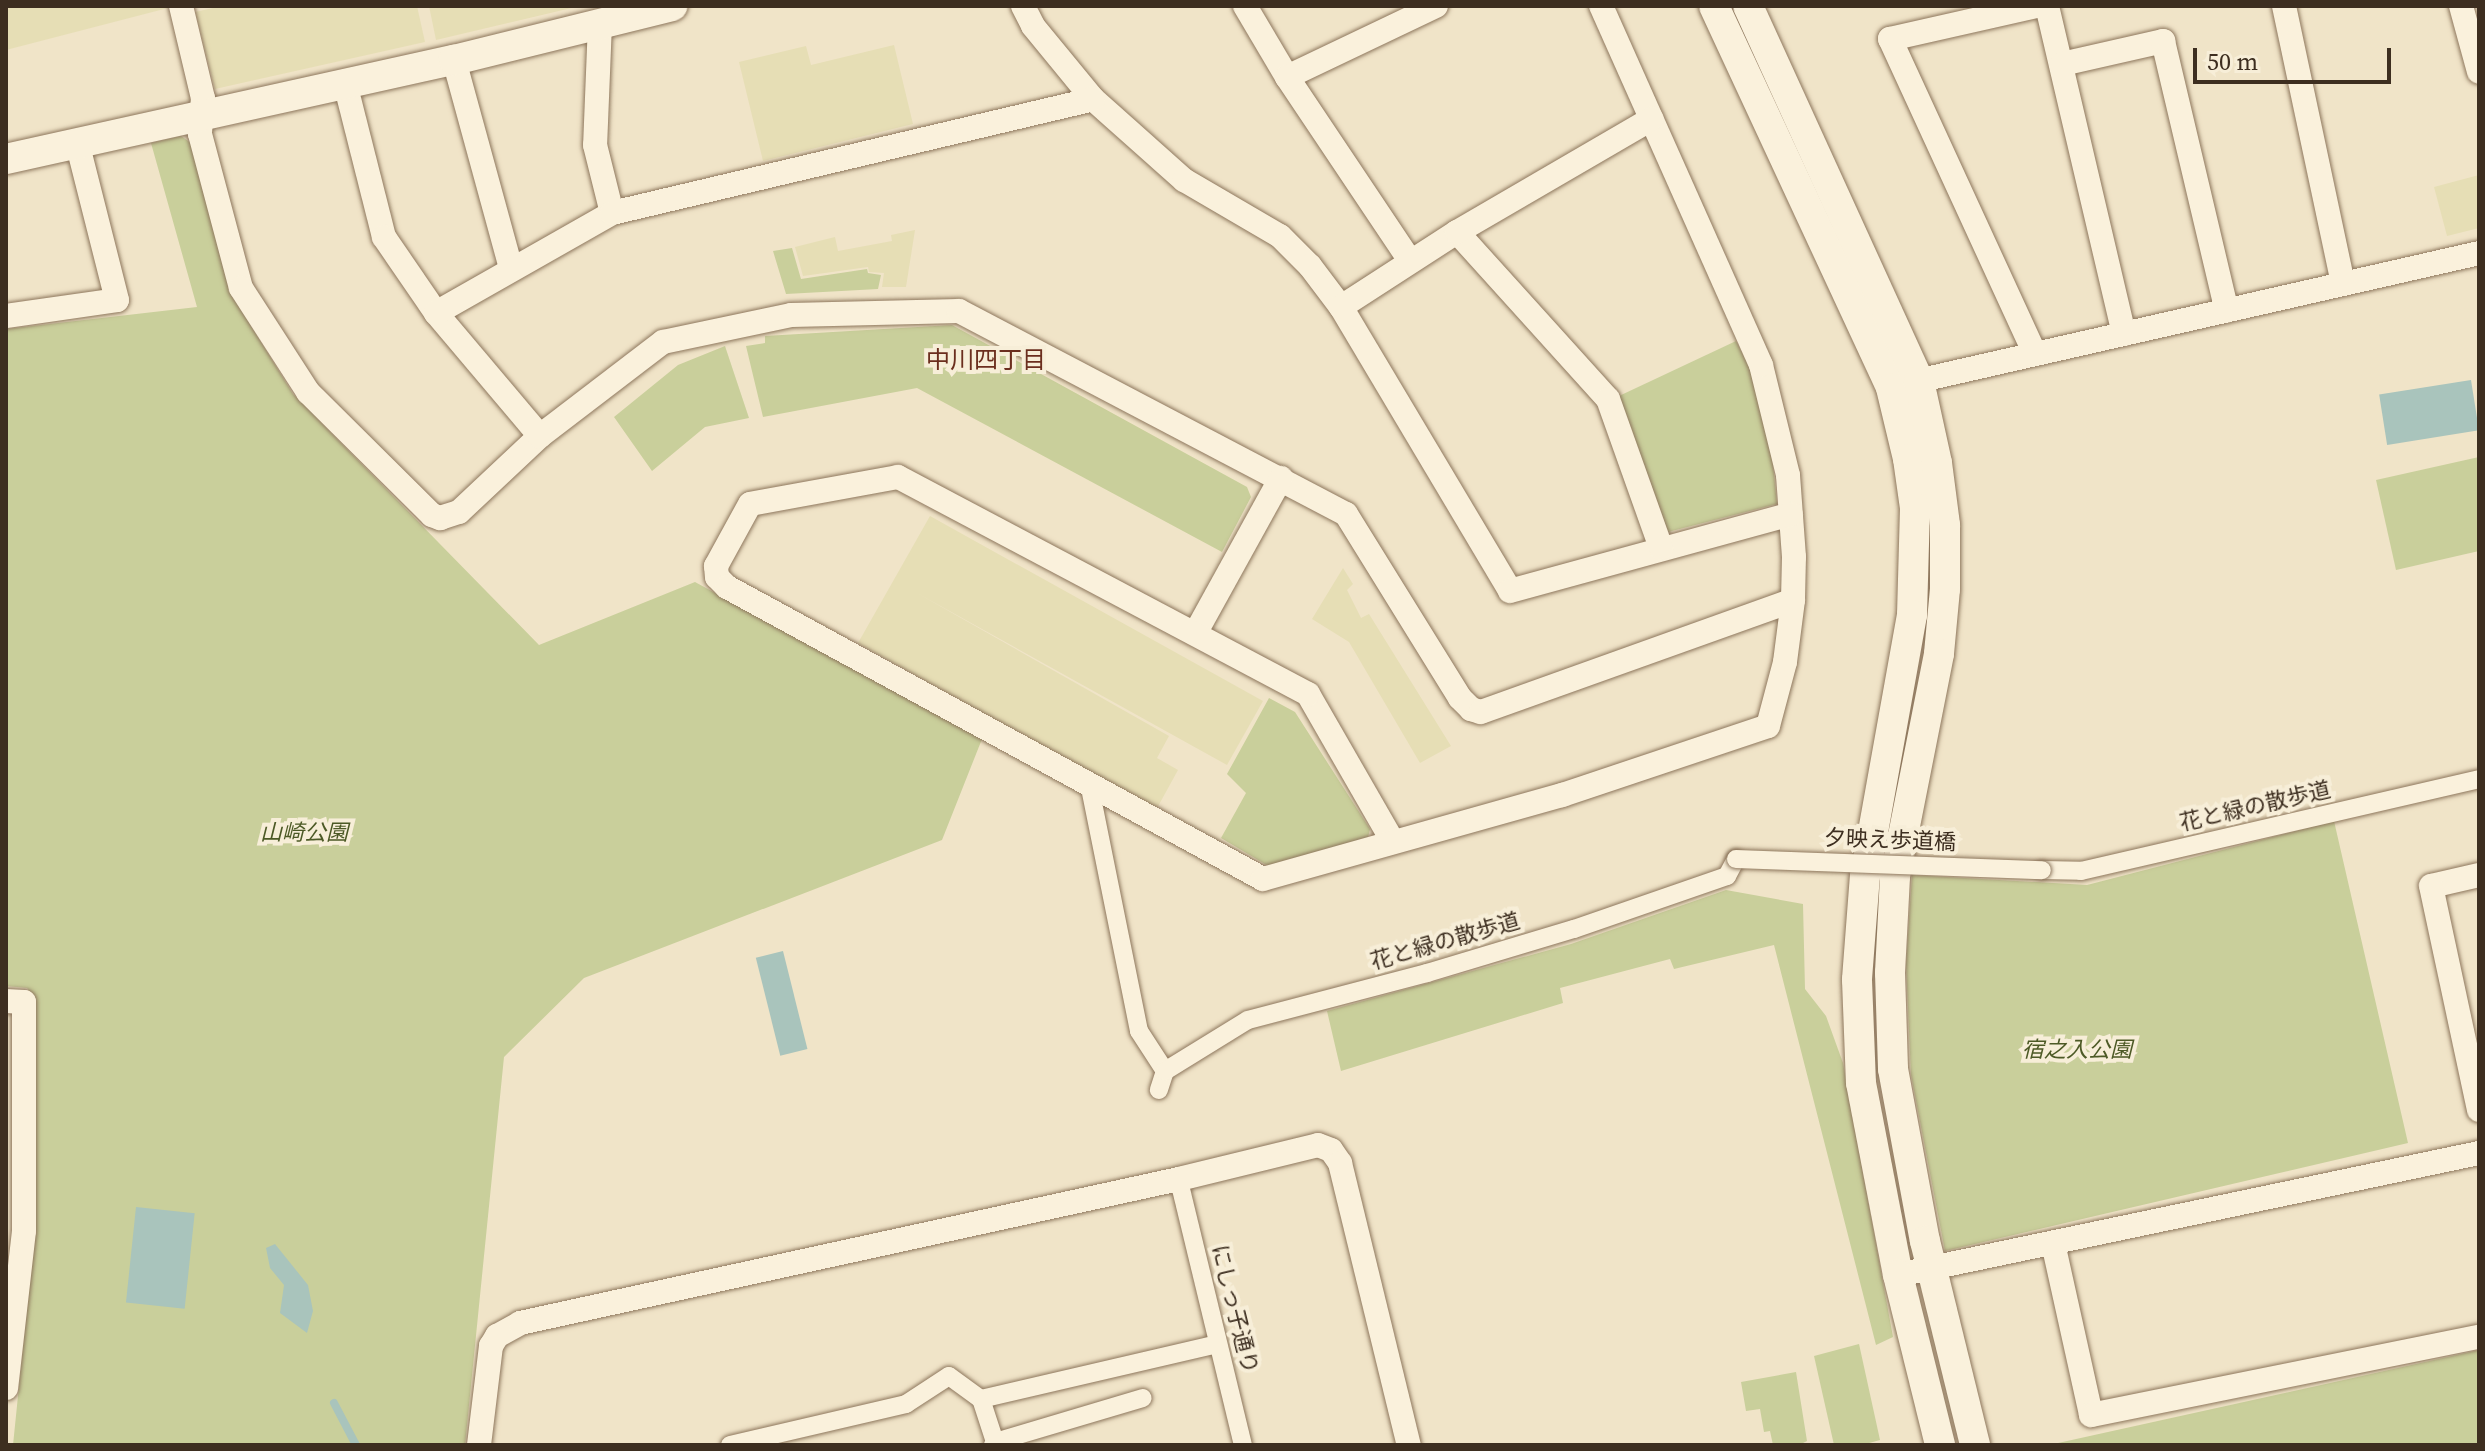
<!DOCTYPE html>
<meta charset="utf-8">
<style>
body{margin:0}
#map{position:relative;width:2485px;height:1451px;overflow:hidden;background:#f0e4c8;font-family:"Source Serif 4","Noto Sans JP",serif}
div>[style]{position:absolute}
.farmland>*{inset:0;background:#e6deb5}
.green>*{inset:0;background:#c9cf9b}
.water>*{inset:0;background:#a9c4bc;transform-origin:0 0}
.stream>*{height:8px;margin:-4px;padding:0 4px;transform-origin:4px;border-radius:4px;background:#a9c4bc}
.roads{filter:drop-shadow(0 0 2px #8d765c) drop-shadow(0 0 2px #8d765c)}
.pedestrian>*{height:18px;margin:-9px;padding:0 9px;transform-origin:9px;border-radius:9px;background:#faf1dc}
.minor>*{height:24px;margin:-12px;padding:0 12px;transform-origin:12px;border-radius:12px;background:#faf1dc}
.tertiary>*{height:30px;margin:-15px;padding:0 15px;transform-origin:15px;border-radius:15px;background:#faf1dc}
.bridges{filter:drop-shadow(0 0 2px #8d765c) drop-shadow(0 0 2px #8d765c)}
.pedestrian-bridge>*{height:18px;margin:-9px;padding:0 9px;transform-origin:9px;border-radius:9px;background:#faf1dc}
span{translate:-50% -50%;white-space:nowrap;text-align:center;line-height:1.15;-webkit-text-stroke:8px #f7eed8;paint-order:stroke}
.street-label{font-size:22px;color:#3d2e20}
.park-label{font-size:22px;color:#4d5a26;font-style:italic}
.neighbourhood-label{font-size:24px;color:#6b2e1e}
.frame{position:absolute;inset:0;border:8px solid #3d2e20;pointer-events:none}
.scale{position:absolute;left:2193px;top:48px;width:198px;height:36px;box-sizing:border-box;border:4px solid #3d2e20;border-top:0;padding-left:10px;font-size:24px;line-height:28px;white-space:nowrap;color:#3d2e20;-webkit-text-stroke:6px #f7eed8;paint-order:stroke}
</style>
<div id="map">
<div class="farmland">
<div style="clip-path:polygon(6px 6px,167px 6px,168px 8px,6px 50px)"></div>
<div style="clip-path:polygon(222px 6px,417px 6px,425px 42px,215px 89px,195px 12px)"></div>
<div style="clip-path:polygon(429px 6px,580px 6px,436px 40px)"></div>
<div style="clip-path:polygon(894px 45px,913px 124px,763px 161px,739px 62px,806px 46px,811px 65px)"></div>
<div style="clip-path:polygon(2479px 175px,2479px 228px,2447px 236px,2434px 187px)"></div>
<div style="clip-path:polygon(915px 230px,906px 287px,882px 287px,884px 273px,869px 272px,868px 267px,803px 276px,795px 247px,835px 237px,838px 251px,892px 241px,891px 235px)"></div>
<div style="clip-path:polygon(930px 516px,1263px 701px,1227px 765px,917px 593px,1169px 736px,1157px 758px,1178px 770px,1156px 810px,858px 643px)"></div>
<div style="clip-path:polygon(1343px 568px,1353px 584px,1347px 590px,1361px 618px,1369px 614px,1451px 746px,1420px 763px,1349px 642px,1312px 619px)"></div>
</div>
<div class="green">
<div style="clip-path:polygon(181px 136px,191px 143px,229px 290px,293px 394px,539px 645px,695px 582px,982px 739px,942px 840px,584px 978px,504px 1057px,465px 1445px,13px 1445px,34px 1239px,34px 997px,27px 988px,6px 986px,6px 329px,197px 307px,151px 143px)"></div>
<div style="clip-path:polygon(792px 248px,801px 279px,867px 269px,868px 273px,881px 275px,878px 289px,786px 294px,773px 251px)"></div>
<div style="clip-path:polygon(952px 325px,1247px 487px,1251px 497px,1222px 552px,917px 388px,763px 417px,746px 346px,765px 343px,765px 336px)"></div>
<div style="clip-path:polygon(1736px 341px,1752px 372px,1772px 455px,1777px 504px,1668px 532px,1619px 396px)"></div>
<div style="clip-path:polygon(725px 346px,749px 418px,705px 427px,652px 471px,614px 417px,678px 365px)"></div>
<div style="clip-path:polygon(2479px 457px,2479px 551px,2396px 570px,2376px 480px)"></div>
<div style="clip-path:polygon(1269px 698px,1295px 712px,1370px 829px,1367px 842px,1270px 867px,1221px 838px,1246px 793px,1227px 774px)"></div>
<div style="clip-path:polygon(2334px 821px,2408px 1143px,1945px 1251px,1911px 1075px,1906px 964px,1912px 875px,2087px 885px)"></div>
<div style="clip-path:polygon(1726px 890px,1803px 904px,1805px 989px,1826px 1016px,1843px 1063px,1893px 1337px,1876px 1345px,1774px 945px,1674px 969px,1670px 959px,1560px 988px,1563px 1003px,1341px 1071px,1327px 1011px,1571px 944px)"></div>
<div style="clip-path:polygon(1859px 1344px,1880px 1440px,1862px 1445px,1834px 1445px,1814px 1356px)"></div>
<div style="clip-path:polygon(2479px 1350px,2479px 1445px,2049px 1445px)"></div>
<div style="clip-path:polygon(1796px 1372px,1807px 1441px,1799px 1445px,1773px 1445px,1770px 1431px,1764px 1432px,1760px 1409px,1746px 1411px,1741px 1382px)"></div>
</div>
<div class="water">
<div style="left:2471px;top:380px;width:51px;height:93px;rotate:81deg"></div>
<div style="left:783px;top:951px;width:101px;height:28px;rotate:76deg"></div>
<div style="left:136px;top:1207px;width:59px;height:96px;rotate:6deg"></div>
<div style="clip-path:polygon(275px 1244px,308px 1285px,313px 1311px,307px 1333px,280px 1313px,284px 1285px,270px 1268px,266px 1248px)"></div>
</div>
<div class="stream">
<div style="left:334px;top:1403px;width:47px;rotate:62.4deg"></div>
</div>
<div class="roads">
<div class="pedestrian">
<div style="left:1089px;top:783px;width:253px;rotate:78.6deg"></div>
<div style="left:1139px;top:1031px;width:48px;rotate:57deg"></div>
<div style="left:1165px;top:1071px;width:20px;rotate:108deg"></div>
<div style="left:2042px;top:870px;width:39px;rotate:1deg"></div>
<div style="left:2081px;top:871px;width:408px;rotate:-13deg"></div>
<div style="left:1165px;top:1071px;width:97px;rotate:-31.6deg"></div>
<div style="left:1248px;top:1020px;width:185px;rotate:-14.7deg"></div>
<div style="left:1427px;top:973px;width:153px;rotate:-16.7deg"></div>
<div style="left:1574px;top:929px;width:162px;rotate:-19.1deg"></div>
<div style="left:1727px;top:876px;width:19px;rotate:-62deg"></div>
<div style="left:1180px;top:1185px;width:268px;rotate:76.4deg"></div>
<div style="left:981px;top:1399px;width:45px;rotate:72deg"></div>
<div style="left:995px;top:1442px;width:4px;rotate:124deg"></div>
<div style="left:995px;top:1442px;width:154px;rotate:-16.6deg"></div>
<div style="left:730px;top:1445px;width:181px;rotate:-13.1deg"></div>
<div style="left:906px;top:1404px;width:51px;rotate:-33.1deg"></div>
<div style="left:949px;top:1376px;width:39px;rotate:36deg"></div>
<div style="left:981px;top:1399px;width:243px;rotate:-13.1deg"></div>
</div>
<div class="minor">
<div style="left:181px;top:6px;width:95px;rotate:76.6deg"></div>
<div style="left:203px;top:98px;width:36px;rotate:95deg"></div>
<div style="left:200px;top:134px;width:159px;rotate:75.1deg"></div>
<div style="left:241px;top:288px;width:124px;rotate:57.2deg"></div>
<div style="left:308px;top:392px;width:175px;rotate:44.8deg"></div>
<div style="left:432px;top:515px;width:9px;rotate:21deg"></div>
<div style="left:440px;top:518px;width:20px;rotate:-18deg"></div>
<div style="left:459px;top:512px;width:111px;rotate:-43.2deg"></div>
<div style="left:540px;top:436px;width:155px;rotate:-37.4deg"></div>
<div style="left:663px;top:342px;width:131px;rotate:-11.9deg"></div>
<div style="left:791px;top:315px;width:168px;rotate:-1.4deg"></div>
<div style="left:959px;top:311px;width:437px;rotate:27.7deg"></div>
<div style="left:1346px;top:514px;width:216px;rotate:58.2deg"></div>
<div style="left:1460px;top:698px;width:16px;rotate:45deg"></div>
<div style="left:1471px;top:709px;width:10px;rotate:17deg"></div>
<div style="left:1481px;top:712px;width:331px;rotate:-19.7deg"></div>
<div style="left:1793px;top:600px;width:43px;rotate:-88.7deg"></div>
<div style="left:1794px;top:557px;width:82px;rotate:-94.2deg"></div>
<div style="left:1788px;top:475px;width:113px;rotate:-103.8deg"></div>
<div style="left:1761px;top:365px;width:393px;rotate:-114deg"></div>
<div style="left:1023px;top:6px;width:22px;rotate:63deg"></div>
<div style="left:1033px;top:26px;width:94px;rotate:50.6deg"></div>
<div style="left:1093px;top:99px;width:122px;rotate:41.7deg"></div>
<div style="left:1184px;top:180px;width:111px;rotate:30.3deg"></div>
<div style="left:1280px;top:236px;width:42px;rotate:45deg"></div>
<div style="left:1310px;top:266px;width:51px;rotate:52.9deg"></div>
<div style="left:1341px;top:307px;width:330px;rotate:59.2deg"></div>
<div style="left:1510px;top:591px;width:291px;rotate:-15.3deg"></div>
<div style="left:1245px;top:6px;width:82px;rotate:59.4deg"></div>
<div style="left:1287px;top:77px;width:221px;rotate:56.2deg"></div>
<div style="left:2047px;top:6px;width:337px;rotate:76.8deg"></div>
<div style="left:2284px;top:6px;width:284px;rotate:78deg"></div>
<div style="left:2461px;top:6px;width:68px;rotate:74.7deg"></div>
<div style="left:600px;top:23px;width:122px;rotate:92.3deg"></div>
<div style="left:595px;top:145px;width:70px;rotate:76deg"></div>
<div style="left:454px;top:60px;width:216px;rotate:74.7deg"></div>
<div style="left:2062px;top:64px;width:104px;rotate:-12.8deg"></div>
<div style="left:2163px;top:41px;width:277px;rotate:76.7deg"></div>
<div style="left:1287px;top:77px;width:165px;rotate:-25.5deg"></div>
<div style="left:345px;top:83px;width:159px;rotate:75.8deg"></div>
<div style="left:384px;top:237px;width:92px;rotate:55.6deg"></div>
<div style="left:436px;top:313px;width:161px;rotate:49.8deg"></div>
<div style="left:1457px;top:232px;width:225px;rotate:47.9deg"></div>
<div style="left:1608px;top:399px;width:158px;rotate:70.4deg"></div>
<div style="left:1341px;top:307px;width:138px;rotate:-32.9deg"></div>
<div style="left:1457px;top:232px;width:225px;rotate:-30.2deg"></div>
<div style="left:436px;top:313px;width:202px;rotate:-29.6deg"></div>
<div style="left:612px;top:213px;width:494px;rotate:-13.3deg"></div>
<div style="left:6px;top:316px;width:112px;rotate:-8.2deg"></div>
<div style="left:117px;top:300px;width:163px;rotate:-104.2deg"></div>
<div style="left:2035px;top:354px;width:347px;rotate:-114.7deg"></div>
<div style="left:1890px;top:39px;width:150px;rotate:-12.7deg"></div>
<div style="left:1904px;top:384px;width:590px;rotate:-12.83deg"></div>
<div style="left:1196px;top:632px;width:176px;rotate:-61.1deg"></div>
<div style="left:1392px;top:840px;width:168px;rotate:-119.9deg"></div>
<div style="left:1308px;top:694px;width:464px;rotate:-152.1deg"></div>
<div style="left:898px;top:477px;width:150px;rotate:169.7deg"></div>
<div style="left:750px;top:504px;width:71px;rotate:118.7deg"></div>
<div style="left:716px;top:566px;width:11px;rotate:85deg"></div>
<div style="left:717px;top:577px;width:14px;rotate:45deg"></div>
<div style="left:727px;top:587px;width:610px;rotate:28.58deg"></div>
<div style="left:1263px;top:879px;width:311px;rotate:-15.7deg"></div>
<div style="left:1562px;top:795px;width:217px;rotate:-18.5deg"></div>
<div style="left:1768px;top:726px;width:66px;rotate:-75.1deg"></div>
<div style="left:1785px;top:662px;width:63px;rotate:-82.6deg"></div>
<div style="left:2479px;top:875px;width:49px;rotate:167.1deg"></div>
<div style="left:2431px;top:886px;width:229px;rotate:77.9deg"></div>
<div style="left:6px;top:1001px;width:18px;rotate:3deg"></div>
<div style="left:24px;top:1002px;width:229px;rotate:90deg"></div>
<div style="left:24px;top:1231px;width:158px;rotate:96.5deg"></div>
<div style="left:2053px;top:1243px;width:176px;rotate:77.5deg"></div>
<div style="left:2091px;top:1415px;width:396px;rotate:-11.4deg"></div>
<div style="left:1898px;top:1275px;width:594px;rotate:-11.86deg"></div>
<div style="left:479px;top:1445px;width:100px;rotate:-83.1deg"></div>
<div style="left:491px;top:1346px;width:12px;rotate:-59deg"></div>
<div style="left:497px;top:1336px;width:26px;rotate:-29deg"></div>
<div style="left:520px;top:1323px;width:675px;rotate:-12.33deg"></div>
<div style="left:1179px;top:1179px;width:143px;rotate:-13.7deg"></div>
<div style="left:1318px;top:1145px;width:14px;rotate:21deg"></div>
<div style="left:1331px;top:1150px;width:16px;rotate:55deg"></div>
<div style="left:1340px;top:1163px;width:290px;rotate:76.3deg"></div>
</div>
<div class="tertiary">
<div style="left:1714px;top:6px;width:421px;rotate:65.1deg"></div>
<div style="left:1891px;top:388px;width:73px;rotate:76.5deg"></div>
<div style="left:1908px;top:459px;width:49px;rotate:81.9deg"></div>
<div style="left:1915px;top:508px;width:107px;rotate:91.6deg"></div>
<div style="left:1912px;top:615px;width:264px;rotate:100.2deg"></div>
<div style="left:1865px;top:875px;width:105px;rotate:94.4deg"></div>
<div style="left:1857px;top:980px;width:103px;rotate:87.8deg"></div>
<div style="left:1861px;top:1083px;width:196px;rotate:79.1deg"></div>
<div style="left:1898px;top:1275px;width:175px;rotate:76.1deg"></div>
<div style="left:1748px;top:6px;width:412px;rotate:65.5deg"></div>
<div style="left:1919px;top:381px;width:84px;rotate:77.6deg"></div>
<div style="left:1937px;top:463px;width:63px;rotate:82.6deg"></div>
<div style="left:1945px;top:525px;width:64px;rotate:90deg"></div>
<div style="left:1945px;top:589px;width:65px;rotate:95.3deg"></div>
<div style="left:1939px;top:654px;width:227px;rotate:101.2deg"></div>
<div style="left:1895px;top:877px;width:96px;rotate:93deg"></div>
<div style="left:1890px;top:973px;width:96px;rotate:88.2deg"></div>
<div style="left:1893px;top:1069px;width:175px;rotate:79.5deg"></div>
<div style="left:1925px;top:1241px;width:210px;rotate:76.2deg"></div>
<div style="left:6px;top:159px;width:459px;rotate:-12.5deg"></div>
<div style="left:454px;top:60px;width:225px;rotate:-13.9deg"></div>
</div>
</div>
<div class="bridges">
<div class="pedestrian-bridge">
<div style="left:1736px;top:859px;width:306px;rotate:2.1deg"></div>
</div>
</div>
<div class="street-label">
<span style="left:2255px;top:806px;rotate:-13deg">花と緑の散歩道</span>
<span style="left:1890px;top:840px;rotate:2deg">夕映え歩道橋</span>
<span style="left:1445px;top:941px;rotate:-16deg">花と緑の散歩道</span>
<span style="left:1235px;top:1309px;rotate:76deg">にしっ子通り</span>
</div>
<div class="park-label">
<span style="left:304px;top:833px">山崎公園</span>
<span style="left:2077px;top:1050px">宿之入公園</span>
</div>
<div class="neighbourhood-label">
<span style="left:986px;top:360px">中川四丁目</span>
</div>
<div class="frame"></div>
<div class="scale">50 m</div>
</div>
